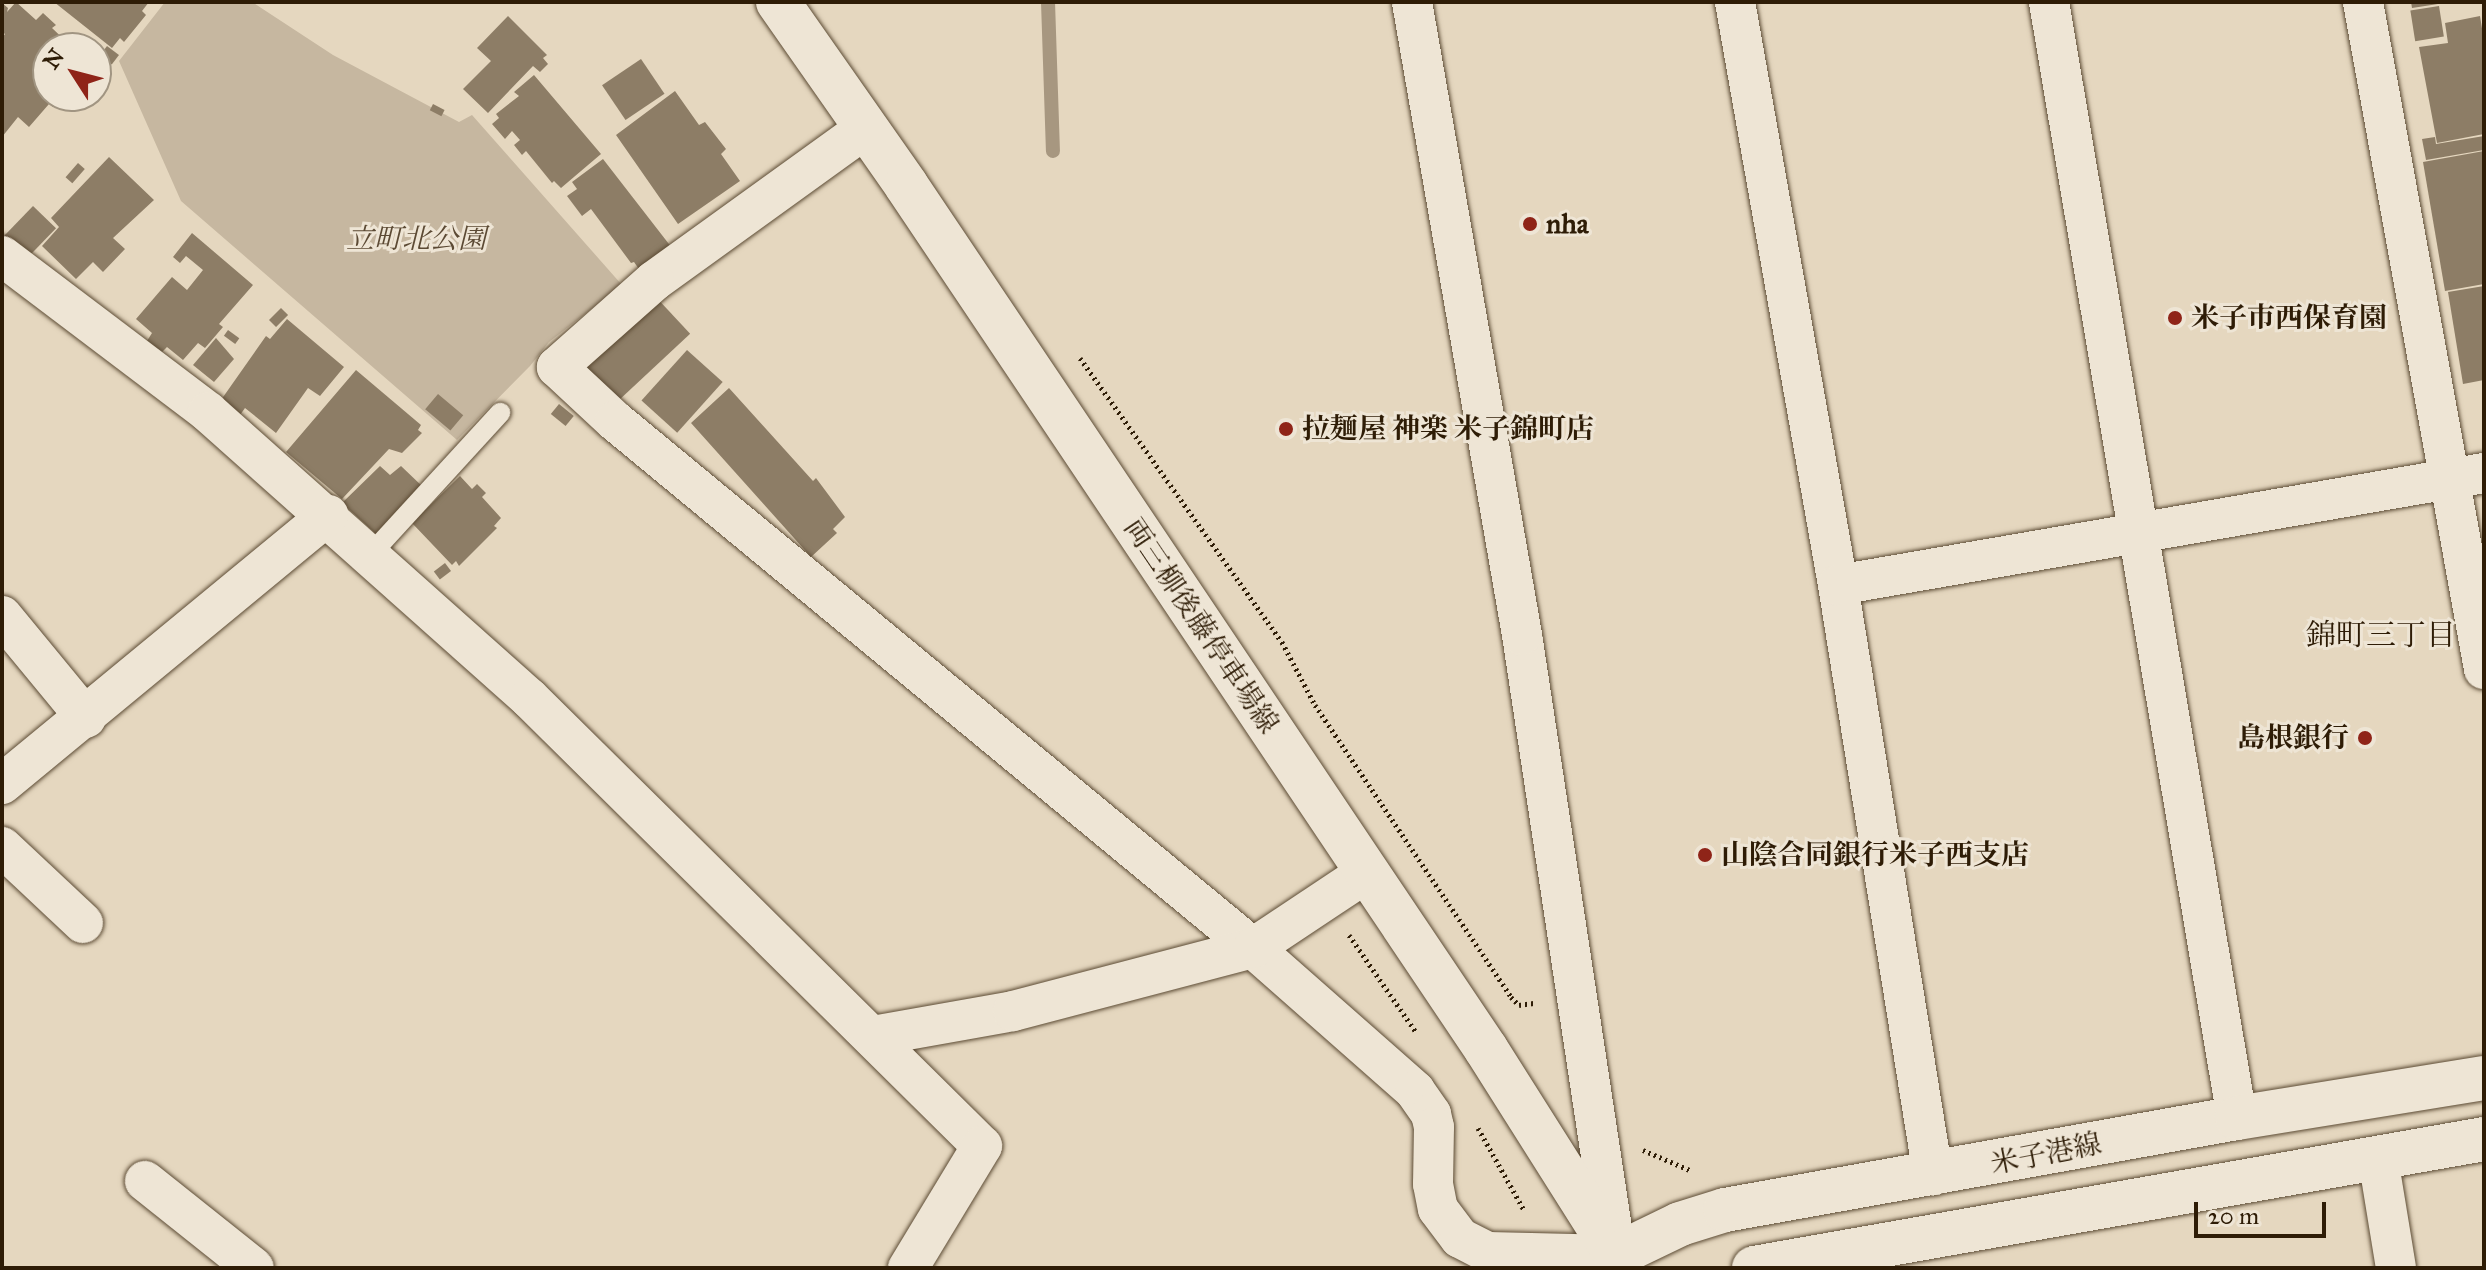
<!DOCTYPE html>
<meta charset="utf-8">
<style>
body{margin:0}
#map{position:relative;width:2486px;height:1270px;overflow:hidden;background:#e5d7bf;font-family:"IM FELL Great Primer","Noto Serif JP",serif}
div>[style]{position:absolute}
.green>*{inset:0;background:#c6b7a0}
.stream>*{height:14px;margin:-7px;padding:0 7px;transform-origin:7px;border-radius:7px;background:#a79780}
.building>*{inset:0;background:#8d7d66;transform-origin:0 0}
.path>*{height:5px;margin-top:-2.5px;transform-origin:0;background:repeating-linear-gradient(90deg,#2e1c06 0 2px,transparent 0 6px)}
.roads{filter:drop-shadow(0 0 2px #5c4b34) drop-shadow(0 0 2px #5c4b34)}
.service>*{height:20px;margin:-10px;padding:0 10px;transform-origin:10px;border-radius:10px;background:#eee5d5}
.minor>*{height:40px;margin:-20px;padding:0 20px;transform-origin:20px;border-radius:20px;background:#eee5d5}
.secondary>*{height:44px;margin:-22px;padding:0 22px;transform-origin:22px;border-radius:22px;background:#eee5d5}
.dots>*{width:22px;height:22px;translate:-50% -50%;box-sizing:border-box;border:4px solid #eee5d5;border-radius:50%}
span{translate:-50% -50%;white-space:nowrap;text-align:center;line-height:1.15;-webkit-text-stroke:6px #eee5d5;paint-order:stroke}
.poi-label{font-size:28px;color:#2e1c06;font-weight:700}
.left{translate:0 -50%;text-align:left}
.right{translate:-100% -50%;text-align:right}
.park-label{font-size:28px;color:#5c4a34;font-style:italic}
.street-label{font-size:28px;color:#2e1c06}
.neighbourhood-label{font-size:30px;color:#2e1c06}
.frame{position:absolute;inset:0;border:4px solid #2e1c06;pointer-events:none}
.north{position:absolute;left:32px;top:32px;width:80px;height:80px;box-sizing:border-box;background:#eee5d5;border:2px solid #a19582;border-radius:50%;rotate:306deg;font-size:22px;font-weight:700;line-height:32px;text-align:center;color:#2e1c06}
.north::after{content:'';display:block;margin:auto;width:28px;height:36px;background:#8f2418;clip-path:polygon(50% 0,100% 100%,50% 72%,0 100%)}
.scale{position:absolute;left:2194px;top:1202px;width:132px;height:36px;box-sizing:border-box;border:4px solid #2e1c06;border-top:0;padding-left:10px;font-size:24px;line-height:28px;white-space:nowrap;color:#2e1c06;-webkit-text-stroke:6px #eee5d5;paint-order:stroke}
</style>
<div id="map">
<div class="green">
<div style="clip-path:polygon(165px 2px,252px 2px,333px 55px,459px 122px,472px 115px,622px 285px,549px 342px,530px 366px,457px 440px,181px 201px,119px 61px)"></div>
</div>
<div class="stream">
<div style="left:1048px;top:2px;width:149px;rotate:88.1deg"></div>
</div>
<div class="building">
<div style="clip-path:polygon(16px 2px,36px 20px,43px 13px,56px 25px,52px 28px,73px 48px,48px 48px,48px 96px,79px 96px,71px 106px,60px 99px,53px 107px,49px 104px,29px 127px,18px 117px,2px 137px,2px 38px,5px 34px,2px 32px,2px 3px,8px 8px,7px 12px)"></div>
<div style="clip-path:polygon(54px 2px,149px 2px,142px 11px,146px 15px,124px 42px,120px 38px,112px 48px)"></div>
<div style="clip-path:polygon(2411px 2px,2438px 2px,2438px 4px,2412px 8px)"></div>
<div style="left:2439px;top:6px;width:31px;height:29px;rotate:81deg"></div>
<div style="clip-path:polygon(508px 16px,547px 55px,543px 58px,548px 64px,540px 72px,533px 66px,488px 113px,463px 89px,491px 61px,477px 48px)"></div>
<div style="clip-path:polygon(2480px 16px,2484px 41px,2484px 134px,2437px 143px,2419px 47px,2448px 43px,2445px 23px)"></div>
<div style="left:107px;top:46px;width:15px;height:12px;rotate:37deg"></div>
<div style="left:641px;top:59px;width:42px;height:47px;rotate:56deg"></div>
<div style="clip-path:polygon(534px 75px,601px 154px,561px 188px,554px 181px,552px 183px,526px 151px,522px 155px,514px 145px,520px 140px,512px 131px,505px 139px,492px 124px,499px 118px,496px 114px,519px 96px,514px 92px)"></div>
<div style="clip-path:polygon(675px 91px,699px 125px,705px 122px,726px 149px,721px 154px,740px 181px,678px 224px,616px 135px)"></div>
<div style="left:433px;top:104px;width:13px;height:7px;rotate:27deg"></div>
<div style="clip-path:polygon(2484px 136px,2484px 150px,2426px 160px,2422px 139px,2435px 137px,2436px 144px)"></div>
<div style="clip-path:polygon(2484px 151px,2484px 284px,2445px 291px,2423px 162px)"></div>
<div style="clip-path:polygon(109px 157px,154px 200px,113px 238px,125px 249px,103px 272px,93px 262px,76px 279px,42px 246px,59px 227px,51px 218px)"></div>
<div style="clip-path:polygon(603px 159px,672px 248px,641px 272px,634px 262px,631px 263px,591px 209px,582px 216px,567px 196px,577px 189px,572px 182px)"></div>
<div style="left:78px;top:163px;width:9px;height:19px;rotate:41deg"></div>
<div style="left:33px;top:206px;width:32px;height:41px;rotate:44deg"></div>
<div style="clip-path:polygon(192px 233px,253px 285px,219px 324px,223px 327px,205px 348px,198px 343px,183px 360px,167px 347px,161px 353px,147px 341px,152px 333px,136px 319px,172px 277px,187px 290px,203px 270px,186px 256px,180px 263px,173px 257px)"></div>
<div style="clip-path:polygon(2484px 286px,2484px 380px,2463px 384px,2448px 292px)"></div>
<div style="left:654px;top:295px;width:53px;height:99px;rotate:47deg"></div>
<div style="left:281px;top:308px;width:10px;height:17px;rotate:45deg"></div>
<div style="clip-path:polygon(287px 319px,344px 367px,320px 396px,308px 388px,276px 433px,245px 408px,240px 415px,221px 400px,266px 336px,270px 339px)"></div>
<div style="left:228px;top:330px;width:14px;height:7px;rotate:36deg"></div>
<div style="clip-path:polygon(216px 338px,234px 359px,214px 382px,193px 365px)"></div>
<div style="left:687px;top:350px;width:48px;height:68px;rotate:42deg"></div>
<div style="clip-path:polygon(356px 370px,421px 425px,418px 430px,422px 433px,402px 453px,389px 449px,342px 499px,286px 452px)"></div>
<div style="clip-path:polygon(729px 388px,813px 481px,816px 478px,845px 517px,833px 529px,837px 533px,811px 557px,691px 423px)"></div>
<div style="left:438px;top:394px;width:33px;height:20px;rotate:40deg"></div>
<div style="left:559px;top:404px;width:19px;height:13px;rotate:39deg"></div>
<div style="clip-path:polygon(380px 466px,390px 475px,401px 466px,423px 487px,376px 534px,342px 503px)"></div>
<div style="clip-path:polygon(460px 476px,472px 489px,477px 484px,486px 493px,482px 497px,501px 518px,494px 526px,497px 528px,459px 566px,456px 561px,452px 565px,412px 523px)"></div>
<div style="left:445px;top:563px;width:10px;height:14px;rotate:53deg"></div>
</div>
<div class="path">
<div style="left:1080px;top:358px;width:349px;rotate:54.6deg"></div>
<div style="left:1282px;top:642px;width:71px;rotate:62.4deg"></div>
<div style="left:1315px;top:705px;width:352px;rotate:56.1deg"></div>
<div style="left:1511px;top:997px;width:11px;rotate:45deg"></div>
<div style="left:1519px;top:1005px;width:15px;rotate:-8deg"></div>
<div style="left:1349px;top:935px;width:118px;rotate:55.4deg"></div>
<div style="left:1478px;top:1128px;width:94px;rotate:60.7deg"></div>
<div style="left:1643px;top:1150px;width:53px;rotate:23.2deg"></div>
</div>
<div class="roads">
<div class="service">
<div style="left:370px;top:555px;width:193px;rotate:-47.5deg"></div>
</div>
<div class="minor">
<div style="left:1735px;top:2px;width:592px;rotate:79.98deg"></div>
<div style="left:1838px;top:585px;width:598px;rotate:80.85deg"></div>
<div style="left:2049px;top:2px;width:1132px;rotate:80.44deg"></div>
<div style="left:2363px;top:2px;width:678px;rotate:79.72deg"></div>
<div style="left:866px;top:128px;width:261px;rotate:144.2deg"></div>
<div style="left:654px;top:281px;width:130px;rotate:138.4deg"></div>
<div style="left:557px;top:367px;width:79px;rotate:43deg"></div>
<div style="left:615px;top:421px;width:828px;rotate:39.56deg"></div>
<div style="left:1253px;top:948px;width:216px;rotate:41.4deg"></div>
<div style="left:1415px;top:1091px;width:28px;rotate:55deg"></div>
<div style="left:1431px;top:1114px;width:13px;rotate:77deg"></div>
<div style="left:1434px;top:1127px;width:57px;rotate:91deg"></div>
<div style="left:1433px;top:1184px;width:25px;rotate:79deg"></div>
<div style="left:1438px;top:1209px;width:36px;rotate:53deg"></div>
<div style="left:1460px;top:1238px;width:31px;rotate:27deg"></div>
<div style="left:1488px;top:1252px;width:128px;rotate:1.3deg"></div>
<div style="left:1616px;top:1255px;width:627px;rotate:-98.62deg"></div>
<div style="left:1522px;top:635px;width:642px;rotate:-99.86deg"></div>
<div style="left:2px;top:256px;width:258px;rotate:37.1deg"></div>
<div style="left:208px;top:412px;width:430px;rotate:41.7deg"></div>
<div style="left:529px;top:698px;width:637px;rotate:44.68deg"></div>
<div style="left:982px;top:1146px;width:143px;rotate:121.2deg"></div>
<div style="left:1838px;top:585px;width:656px;rotate:-9.84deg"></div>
<div style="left:2px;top:616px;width:132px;rotate:50.5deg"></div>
<div style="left:2px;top:784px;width:423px;rotate:-39.5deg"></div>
<div style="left:2px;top:847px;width:111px;rotate:43.2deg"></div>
<div style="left:873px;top:1036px;width:142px;rotate:-10.1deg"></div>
<div style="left:1013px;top:1011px;width:248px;rotate:-14.7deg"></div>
<div style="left:1253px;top:948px;width:136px;rotate:-33.6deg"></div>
<div style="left:2378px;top:1158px;width:111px;rotate:80.7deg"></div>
<div style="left:145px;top:1181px;width:139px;rotate:38.6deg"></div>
</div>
<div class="secondary">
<div style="left:778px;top:2px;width:223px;rotate:55deg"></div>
<div style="left:906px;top:185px;width:1041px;rotate:56.13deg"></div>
<div style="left:1486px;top:1049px;width:244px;rotate:57.7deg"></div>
<div style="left:1616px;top:1255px;width:13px;rotate:81deg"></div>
<div style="left:1616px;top:1255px;width:71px;rotate:-25.8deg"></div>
<div style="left:1680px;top:1224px;width:47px;rotate:-17.3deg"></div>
<div style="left:1725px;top:1210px;width:520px;rotate:-10.19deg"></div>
<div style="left:2237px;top:1118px;width:250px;rotate:-9.2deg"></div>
<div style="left:1754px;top:1268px;width:741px;rotate:-10.02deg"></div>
</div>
</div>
<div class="dots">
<div style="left:1530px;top:224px;background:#8f2418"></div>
<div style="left:2175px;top:318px;background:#8f2418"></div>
<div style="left:1286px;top:429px;background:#8f2418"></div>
<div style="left:2365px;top:738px;background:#8f2418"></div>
<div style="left:1705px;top:855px;background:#8f2418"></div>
</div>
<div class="poi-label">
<span class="left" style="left:1546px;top:224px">nha</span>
<span class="left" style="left:2191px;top:318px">米子市西保育園</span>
<span class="left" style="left:1302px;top:429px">拉麺屋 神楽 米子錦町店</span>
<span class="right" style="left:2349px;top:738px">島根銀行</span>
<span class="left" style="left:1721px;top:855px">山陰合同銀行米子西支店</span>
</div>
<div class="park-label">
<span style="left:416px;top:239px">立町北公園</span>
</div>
<div class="street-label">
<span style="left:1201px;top:626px;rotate:56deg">両三柳後藤停車場線</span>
<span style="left:2046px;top:1154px;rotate:-11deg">米子港線</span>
</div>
<div class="neighbourhood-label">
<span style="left:2381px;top:635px">錦町三丁目</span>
</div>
<div class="frame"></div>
<div class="north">N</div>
<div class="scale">20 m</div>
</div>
